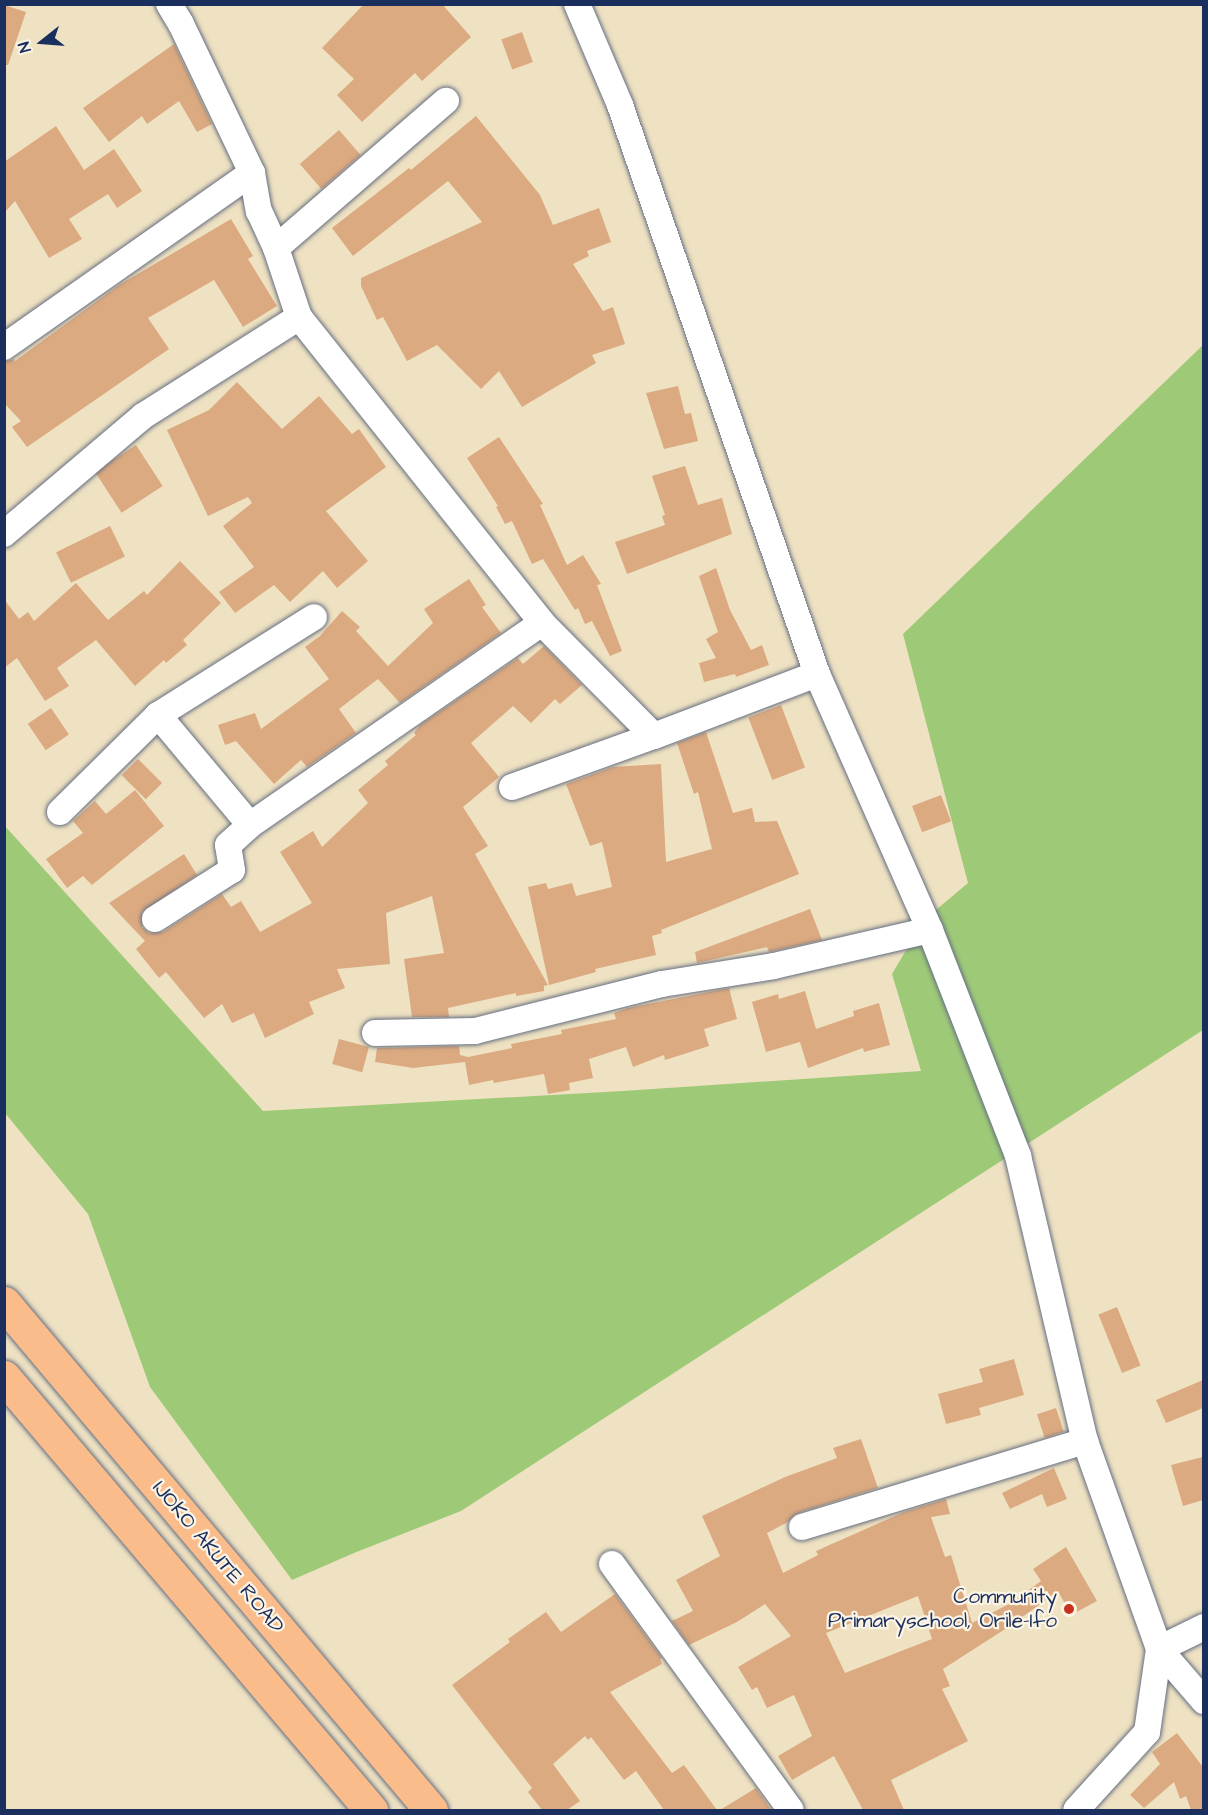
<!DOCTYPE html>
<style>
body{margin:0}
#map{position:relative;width:1208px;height:1815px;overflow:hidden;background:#efe2c2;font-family:"Architects Daughter",sans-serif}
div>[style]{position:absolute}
.green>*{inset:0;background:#9eca78}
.building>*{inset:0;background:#dcaa80;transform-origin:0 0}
.roads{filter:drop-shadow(0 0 2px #656e81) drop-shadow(0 0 2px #656e81)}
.minor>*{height:26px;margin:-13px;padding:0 13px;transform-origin:13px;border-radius:13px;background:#fff}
.major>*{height:33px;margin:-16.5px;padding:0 16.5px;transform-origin:16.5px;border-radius:16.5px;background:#f9bc8a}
.dots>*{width:16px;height:16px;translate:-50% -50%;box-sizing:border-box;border:3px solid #fcf5e5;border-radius:50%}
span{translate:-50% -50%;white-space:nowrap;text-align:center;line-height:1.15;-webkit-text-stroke:4.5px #fcf5e5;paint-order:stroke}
.street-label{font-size:21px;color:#1b2f5e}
.poi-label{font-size:21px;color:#1b2f5e}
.right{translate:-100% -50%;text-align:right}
.frame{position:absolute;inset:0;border:6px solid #1b2f5e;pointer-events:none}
.north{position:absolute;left:12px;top:12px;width:60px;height:60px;-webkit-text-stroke:4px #fcf5e5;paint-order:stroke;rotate:253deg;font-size:16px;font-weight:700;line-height:24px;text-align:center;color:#1b2f5e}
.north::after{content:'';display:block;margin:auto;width:21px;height:27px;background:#1b2f5e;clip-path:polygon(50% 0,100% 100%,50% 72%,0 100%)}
</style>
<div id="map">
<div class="green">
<div style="clip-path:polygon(1203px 345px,1203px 1030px,461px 1511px,354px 1553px,292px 1580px,150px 1387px,88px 1214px,5px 1113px,4px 825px,263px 1111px,623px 1091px,921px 1071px,892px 974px,924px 920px,968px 883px,903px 634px)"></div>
</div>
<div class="building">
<div style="clip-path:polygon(364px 4px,442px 4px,471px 37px,422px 81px,415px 73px,362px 122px,337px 95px,354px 79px,322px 48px)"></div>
<div style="clip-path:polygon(4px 5px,26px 12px,8px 65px,4px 65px)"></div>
<div style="left:522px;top:32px;width:32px;height:22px;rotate:70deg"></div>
<div style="clip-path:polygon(174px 44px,212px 124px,197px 132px,179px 101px,147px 124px,142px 116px,109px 142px,83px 108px)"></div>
<div style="clip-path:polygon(476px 116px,540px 195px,553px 225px,599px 208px,611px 242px,587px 251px,589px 256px,573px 264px,603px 311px,613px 307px,625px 344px,592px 355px,596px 363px,522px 407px,499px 371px,481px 389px,437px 345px,407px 361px,383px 317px,377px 320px,361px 286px,361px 278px,482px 222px,448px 181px,353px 256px,332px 228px,409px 168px,411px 170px)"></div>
<div style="clip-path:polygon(56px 126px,84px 170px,114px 149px,142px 191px,117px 208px,108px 194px,69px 219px,82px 239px,49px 258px,15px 201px,4px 213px,4px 162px)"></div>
<div style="left:339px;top:130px;width:33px;height:52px;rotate:49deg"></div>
<div style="clip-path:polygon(231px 219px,253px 256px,248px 259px,277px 306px,243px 327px,214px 280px,148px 318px,169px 349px,27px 447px,12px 427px,21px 421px,4px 403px,4px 362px,14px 359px,15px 361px,119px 285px)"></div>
<div style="clip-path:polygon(237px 382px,282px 429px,319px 396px,352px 434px,359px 429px,386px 467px,326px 511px,368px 561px,337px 588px,323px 571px,290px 602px,274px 585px,235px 613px,219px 592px,254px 567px,223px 526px,252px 503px,248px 497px,208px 516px,167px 430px,209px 410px)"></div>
<div style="clip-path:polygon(678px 386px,685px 414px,691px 413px,698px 441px,664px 449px,646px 393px)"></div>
<div style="clip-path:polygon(499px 437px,543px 504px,540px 505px,567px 565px,583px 555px,601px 584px,597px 585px,622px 651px,610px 656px,592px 621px,585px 624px,578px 608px,575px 610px,543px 559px,532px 564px,512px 521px,505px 524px,496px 507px,498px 506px,467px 458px)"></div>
<div style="left:136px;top:445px;width:49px;height:49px;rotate:57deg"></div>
<div style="clip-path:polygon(685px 466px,698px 505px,722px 498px,732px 534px,627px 574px,615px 542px,665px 525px,662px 516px,665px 515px,652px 476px)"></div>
<div style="left:110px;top:526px;width:34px;height:60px;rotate:64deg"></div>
<div style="clip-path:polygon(180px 561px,221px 603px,183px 640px,187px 645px,166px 663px,164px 660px,135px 686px,96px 640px,57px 668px,69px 686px,45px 701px,17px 658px,4px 668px,4px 599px,19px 619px,28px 612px,34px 621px,76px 583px,108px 620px,144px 591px,147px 595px)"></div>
<div style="clip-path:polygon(716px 568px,730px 610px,751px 650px,762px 645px,769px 665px,736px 677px,735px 674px,704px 682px,699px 663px,716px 658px,706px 639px,718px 632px,699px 576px)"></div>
<div style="clip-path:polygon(469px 579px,486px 605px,482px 607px,501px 633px,400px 703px,378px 679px,339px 709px,356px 733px,307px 767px,301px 760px,274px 784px,236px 741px,225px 745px,218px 725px,255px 713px,261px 729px,329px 679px,305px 647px,320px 636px,342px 611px,360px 627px,356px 631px,388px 666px,433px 623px,424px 609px)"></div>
<div style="clip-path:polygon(544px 646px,582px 685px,560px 704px,555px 699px,531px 723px,513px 706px,471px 743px,499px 777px,463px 807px,488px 846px,475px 854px,548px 985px,544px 986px,544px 991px,516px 996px,516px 993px,448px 1008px,449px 1017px,412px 1017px,404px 959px,444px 953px,432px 896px,386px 913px,390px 964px,337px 969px,345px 988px,309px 1002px,314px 1014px,265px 1038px,254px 1013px,232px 1023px,222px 1004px,204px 1018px,166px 972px,159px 978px,136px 949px,145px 941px,109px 903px,184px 854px,197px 875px,142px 912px,142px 927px,149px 933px,163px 932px,222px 894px,231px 907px,241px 901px,260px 932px,312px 903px,280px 852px,313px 831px,322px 847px,368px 803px,358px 790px,388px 765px,385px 761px,416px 735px,414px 733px,420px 725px,518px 658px,523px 664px)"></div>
<div style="left:781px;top:705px;width:67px;height:35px;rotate:69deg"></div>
<div style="left:51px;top:708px;width:32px;height:28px;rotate:56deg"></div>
<div style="clip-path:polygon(706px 732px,733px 813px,752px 808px,755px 822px,777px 821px,799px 874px,661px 930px,662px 933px,652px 936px,656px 955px,595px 969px,596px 972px,549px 985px,528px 887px,546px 883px,548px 889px,572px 883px,576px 896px,612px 887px,602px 842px,590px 846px,566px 784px,613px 767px,661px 764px,666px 862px,712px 849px,698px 792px,694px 794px,677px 743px)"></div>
<div style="left:138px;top:759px;width:34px;height:23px;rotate:45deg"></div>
<div style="clip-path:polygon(135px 790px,164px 826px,92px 885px,83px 876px,67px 888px,46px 859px,83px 833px,73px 821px,95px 801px,106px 814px)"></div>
<div style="left:941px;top:795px;width:28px;height:31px;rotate:69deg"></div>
<div style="clip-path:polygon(810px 909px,822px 940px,769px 952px,767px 947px,697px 963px,695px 952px)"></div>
<div style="clip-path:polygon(729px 988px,737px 1019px,704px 1029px,709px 1046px,665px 1060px,664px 1055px,633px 1067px,626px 1047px,589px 1059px,593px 1078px,569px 1083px,570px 1090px,548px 1094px,544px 1074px,494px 1083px,493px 1080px,469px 1085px,465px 1062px,413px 1068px,375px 1062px,377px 1048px,459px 1046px,460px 1055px,468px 1057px,512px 1048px,511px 1044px,562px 1034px,561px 1030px,616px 1019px,614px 1013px,628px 1008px)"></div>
<div style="clip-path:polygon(805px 991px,816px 1029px,854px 1016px,853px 1011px,879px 1003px,890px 1045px,864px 1052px,863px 1048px,808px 1068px,800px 1042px,766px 1052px,752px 1002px,778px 994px,779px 999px)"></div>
<div style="left:339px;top:1039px;width:31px;height:26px;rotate:15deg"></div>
<div style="left:1117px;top:1307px;width:63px;height:20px;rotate:68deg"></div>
<div style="clip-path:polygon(1014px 1359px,1024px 1395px,979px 1408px,981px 1415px,946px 1424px,938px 1394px,983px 1382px,979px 1369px)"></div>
<div style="clip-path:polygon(1203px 1380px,1203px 1408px,1166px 1423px,1156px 1400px)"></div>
<div style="left:1056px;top:1408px;width:25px;height:20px;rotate:72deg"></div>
<div style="clip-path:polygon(evenodd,861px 1439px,878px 1488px,798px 1513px,788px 1522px,767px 1533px,783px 1573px,818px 1555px,816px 1551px,904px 1512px,946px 1499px,950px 1514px,931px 1517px,945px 1557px,951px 1555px,972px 1623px,1013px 1602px,1041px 1581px,1033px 1569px,1066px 1547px,1097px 1601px,1071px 1615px,1058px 1591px,1013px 1624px,943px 1669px,950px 1686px,942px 1689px,968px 1741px,891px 1780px,904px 1810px,863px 1810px,834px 1756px,792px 1780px,778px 1756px,812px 1736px,794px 1695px,767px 1708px,757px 1687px,752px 1690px,738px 1667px,791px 1636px,765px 1604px,737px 1622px,689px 1645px,672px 1621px,693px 1611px,676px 1580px,720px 1556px,702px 1516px,785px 1477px,837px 1458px,833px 1448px,861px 1439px,918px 1596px,932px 1639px,845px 1673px,826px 1633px,918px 1596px)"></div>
<div style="clip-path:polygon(1203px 1457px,1203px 1500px,1183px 1506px,1171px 1465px)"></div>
<div style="clip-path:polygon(1054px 1468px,1067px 1499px,1047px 1507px,1042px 1494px,1010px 1509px,1002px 1493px)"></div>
<div style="clip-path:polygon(615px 1594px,662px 1658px,660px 1659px,662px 1664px,610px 1692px,672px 1773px,684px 1765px,717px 1810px,664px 1810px,636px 1771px,624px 1780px,591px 1737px,588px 1740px,585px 1736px,553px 1764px,580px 1801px,567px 1810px,542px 1810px,528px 1792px,532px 1788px,452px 1685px,510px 1642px,508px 1639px,546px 1612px,561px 1632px)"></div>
<div style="clip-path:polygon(1177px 1733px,1203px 1767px,1203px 1810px,1191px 1810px,1186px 1796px,1180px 1799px,1174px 1782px,1144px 1808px,1130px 1795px,1160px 1764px,1152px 1752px)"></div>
<div style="clip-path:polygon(756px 1788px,771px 1810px,720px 1810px)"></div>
</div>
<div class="roads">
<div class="minor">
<div style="left:169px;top:4px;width:23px;rotate:59deg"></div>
<div style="left:181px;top:24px;width:165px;rotate:64.5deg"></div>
<div style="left:252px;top:173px;width:39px;rotate:80deg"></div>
<div style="left:259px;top:211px;width:41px;rotate:65.3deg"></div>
<div style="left:276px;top:248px;width:73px;rotate:71.6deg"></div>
<div style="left:299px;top:317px;width:391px;rotate:51.5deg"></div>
<div style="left:542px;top:623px;width:159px;rotate:45.3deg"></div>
<div style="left:654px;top:736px;width:174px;rotate:-20.8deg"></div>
<div style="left:577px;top:4px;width:110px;rotate:66.9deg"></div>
<div style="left:620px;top:105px;width:602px;rotate:70.9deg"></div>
<div style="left:817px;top:674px;width:280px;rotate:66.2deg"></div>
<div style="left:930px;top:930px;width:243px;rotate:68.7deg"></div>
<div style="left:1018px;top:1156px;width:293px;rotate:76.8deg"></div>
<div style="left:1085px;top:1441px;width:221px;rotate:70.4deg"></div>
<div style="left:1159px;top:1649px;width:84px;rotate:98.2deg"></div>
<div style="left:1147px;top:1732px;width:105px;rotate:132.3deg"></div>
<div style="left:276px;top:248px;width:225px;rotate:-40.9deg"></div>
<div style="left:4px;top:347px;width:303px;rotate:-35.1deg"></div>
<div style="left:4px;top:534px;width:182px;rotate:-40.3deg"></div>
<div style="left:143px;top:416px;width:185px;rotate:-32.4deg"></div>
<div style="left:158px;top:715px;width:184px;rotate:-32.1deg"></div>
<div style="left:512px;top:787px;width:151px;rotate:-19.8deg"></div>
<div style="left:60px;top:812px;width:138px;rotate:-44.7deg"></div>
<div style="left:158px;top:715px;width:143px;rotate:50.1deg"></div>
<div style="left:155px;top:919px;width:91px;rotate:-32.5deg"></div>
<div style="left:232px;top:870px;width:25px;rotate:-99deg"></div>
<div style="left:228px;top:845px;width:30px;rotate:-42deg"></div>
<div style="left:250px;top:825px;width:355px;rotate:-34.7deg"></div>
<div style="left:375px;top:1033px;width:100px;rotate:-1.1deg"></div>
<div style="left:475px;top:1031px;width:193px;rotate:-14.1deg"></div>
<div style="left:662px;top:984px;width:113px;rotate:-9.1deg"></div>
<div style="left:774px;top:966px;width:160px;rotate:-13deg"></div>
<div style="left:802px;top:1527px;width:296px;rotate:-16.9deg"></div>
<div style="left:612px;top:1564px;width:304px;rotate:54deg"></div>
<div style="left:1204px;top:1627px;width:50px;rotate:153.9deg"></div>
<div style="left:1159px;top:1649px;width:69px;rotate:49.1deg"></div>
</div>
<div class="major">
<div style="left:4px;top:1303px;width:663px;rotate:49.9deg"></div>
<div style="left:4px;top:1377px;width:568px;rotate:49.72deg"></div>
</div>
</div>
<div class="dots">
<div style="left:1069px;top:1609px;background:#c8321e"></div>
</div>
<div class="street-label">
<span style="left:218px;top:1557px;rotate:50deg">IJOKO AKUTE ROAD</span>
</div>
<div class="poi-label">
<span class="right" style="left:1057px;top:1609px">Community<br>Primaryschool, Orile-Ifo</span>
</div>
<div class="frame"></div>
<div class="north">N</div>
</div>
